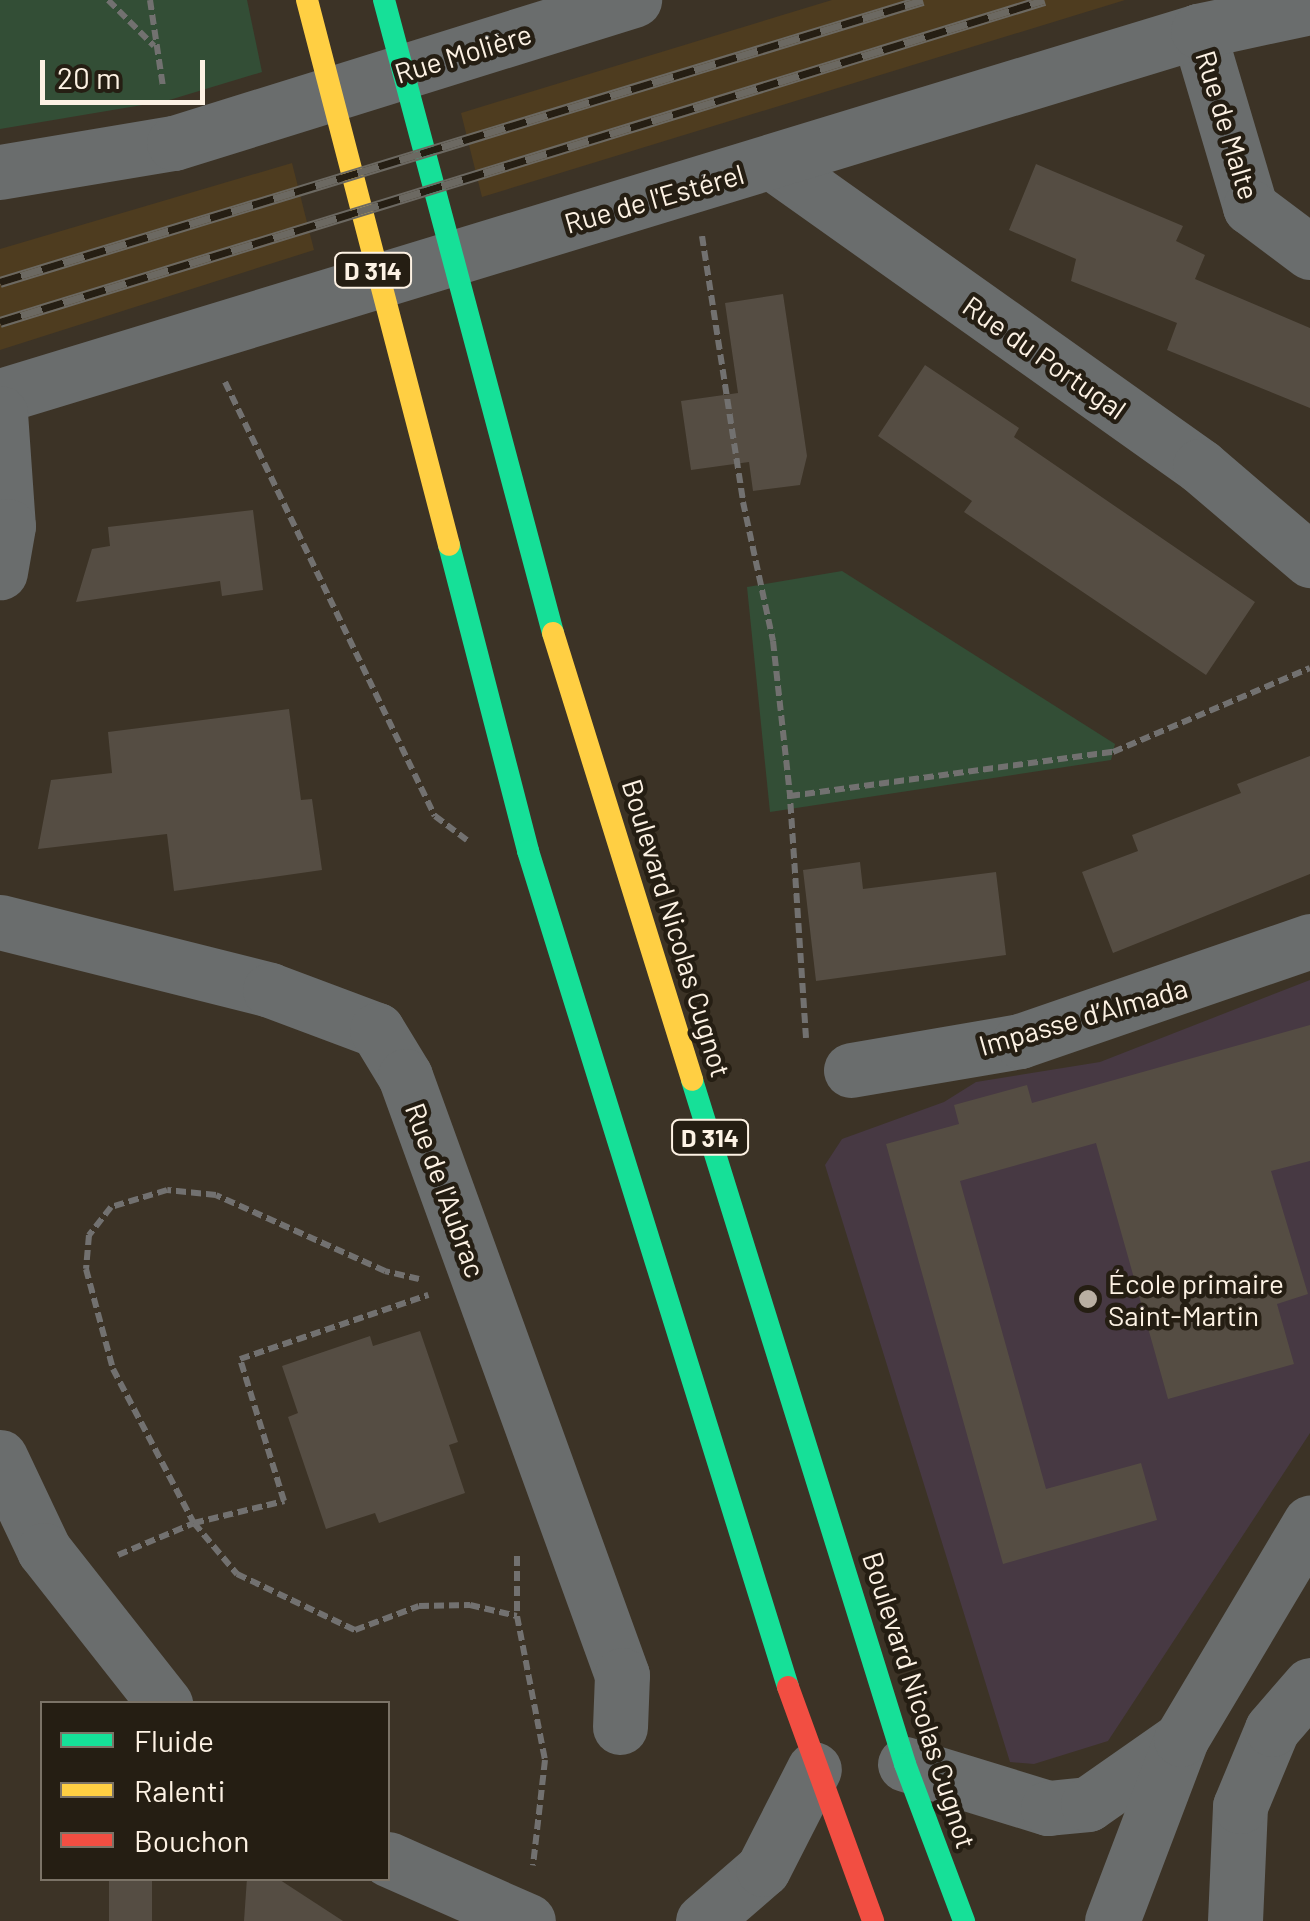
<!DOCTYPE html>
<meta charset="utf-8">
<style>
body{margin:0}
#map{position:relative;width:1310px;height:1921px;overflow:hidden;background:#3c3326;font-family:Barlow,sans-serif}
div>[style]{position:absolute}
.built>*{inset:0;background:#4e3c1f}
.education>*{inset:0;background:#473943}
.green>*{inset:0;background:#334e36}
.building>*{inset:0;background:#554d43;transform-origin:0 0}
.path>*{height:6px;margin-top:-3px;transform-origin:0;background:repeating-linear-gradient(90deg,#727170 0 10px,transparent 0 15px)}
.street>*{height:55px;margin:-27.5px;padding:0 27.5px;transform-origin:27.5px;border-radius:27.5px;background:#6a6d6d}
.fast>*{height:22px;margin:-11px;padding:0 11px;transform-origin:11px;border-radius:11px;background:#16e098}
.slow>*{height:22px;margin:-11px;padding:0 11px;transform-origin:11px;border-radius:11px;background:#ffcf43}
.jam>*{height:22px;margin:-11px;padding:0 11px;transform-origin:11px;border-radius:11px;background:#f24e42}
.rail>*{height:11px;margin-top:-5.5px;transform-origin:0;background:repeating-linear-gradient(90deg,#251e13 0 22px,#6c6962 0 44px);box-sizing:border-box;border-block:2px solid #6c6962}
.dots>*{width:28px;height:28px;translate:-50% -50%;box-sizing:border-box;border:5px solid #251e13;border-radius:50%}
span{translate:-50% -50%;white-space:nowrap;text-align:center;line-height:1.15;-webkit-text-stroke:9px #251e13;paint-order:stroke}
.shield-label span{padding:2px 8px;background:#251e13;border:2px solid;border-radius:8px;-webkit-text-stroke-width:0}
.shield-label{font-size:25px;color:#fdf2e4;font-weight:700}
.street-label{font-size:28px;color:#fdf2e4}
.poi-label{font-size:28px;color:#fdf2e4}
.left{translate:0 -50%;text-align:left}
.legend{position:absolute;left:40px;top:1701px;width:350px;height:180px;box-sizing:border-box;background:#251e13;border:2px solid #7b7367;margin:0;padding:12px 18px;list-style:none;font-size:30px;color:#fdf2e4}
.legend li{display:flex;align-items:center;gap:20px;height:50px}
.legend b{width:50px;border:2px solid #7b7367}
.scale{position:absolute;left:40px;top:60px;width:165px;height:45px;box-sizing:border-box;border:5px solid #fdf2e4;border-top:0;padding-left:12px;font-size:30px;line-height:35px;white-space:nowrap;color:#fdf2e4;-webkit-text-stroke:8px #251e13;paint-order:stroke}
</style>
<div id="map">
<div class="built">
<div style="clip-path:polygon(832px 0,1125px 0,482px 197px,461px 113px)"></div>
<div style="clip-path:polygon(292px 163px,314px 250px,0 350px,0 249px)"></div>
</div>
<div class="education">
<div style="clip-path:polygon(1310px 980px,1310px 1433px,1108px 1741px,1034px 1764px,1010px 1762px,825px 1165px,842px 1139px,944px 1102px,976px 1082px,1100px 1062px)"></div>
</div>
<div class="green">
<div style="clip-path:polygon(0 0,247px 0,262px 72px,166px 101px,0 129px)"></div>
<div style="clip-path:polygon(842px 571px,1115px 744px,1111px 760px,770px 812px,747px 587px)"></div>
</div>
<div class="building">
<div style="clip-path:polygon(1036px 164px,1183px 226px,1176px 241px,1205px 255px,1195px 279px,1310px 328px,1310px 408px,1167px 350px,1177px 323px,1071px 281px,1076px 259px,1009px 230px)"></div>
<div style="clip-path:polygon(783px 294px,807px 456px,800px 485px,753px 491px,749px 462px,691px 470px,681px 401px,738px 393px,725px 303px)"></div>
<div style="clip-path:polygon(925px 365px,1019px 428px,1014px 437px,1255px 602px,1206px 675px,964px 512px,972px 501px,878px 436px)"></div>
<div style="clip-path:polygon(253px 510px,263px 590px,222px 596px,220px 581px,76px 602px,92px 549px,110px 546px,108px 527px)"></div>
<div style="clip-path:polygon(289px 709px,301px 800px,312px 799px,322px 870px,174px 891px,167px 834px,38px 849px,51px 780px,112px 773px,108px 732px)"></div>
<div style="clip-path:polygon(1310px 756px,1310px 874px,1113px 953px,1082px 872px,1138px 851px,1132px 835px,1241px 793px,1237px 784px)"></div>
<div style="clip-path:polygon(860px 862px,863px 889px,996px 872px,1006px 955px,816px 981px,803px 870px)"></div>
<div style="clip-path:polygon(1310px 1025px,1310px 1161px,1271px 1171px,1308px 1294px,1277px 1304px,1294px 1364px,1168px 1399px,1096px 1143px,960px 1181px,1046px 1489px,1141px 1463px,1157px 1520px,1003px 1564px,886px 1144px,959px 1124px,954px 1105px,1027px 1085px,1032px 1103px)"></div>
<div style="clip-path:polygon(420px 1331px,458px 1442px,449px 1445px,465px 1493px,379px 1523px,375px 1513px,326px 1529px,288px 1417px,298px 1413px,282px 1366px,370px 1336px,373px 1346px)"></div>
<div style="left:109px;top:1878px;width:43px;height:43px"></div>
<div style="clip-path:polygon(247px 1878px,277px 1878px,343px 1921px,244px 1921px)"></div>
</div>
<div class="path">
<div style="left:108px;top:0;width:65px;rotate:45deg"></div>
<div style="left:150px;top:0;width:88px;rotate:81.5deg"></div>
<div style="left:702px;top:236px;width:269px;rotate:81.2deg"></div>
<div style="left:743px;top:502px;width:142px;rotate:77.8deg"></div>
<div style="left:773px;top:641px;width:156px;rotate:83.7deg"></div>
<div style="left:225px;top:382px;width:482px;rotate:64.2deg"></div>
<div style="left:435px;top:816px;width:40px;rotate:37deg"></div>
<div style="left:806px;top:1038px;width:243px;rotate:-93.8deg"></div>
<div style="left:790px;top:796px;width:326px;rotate:-7.8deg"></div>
<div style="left:1113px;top:752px;width:214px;rotate:-23.1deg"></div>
<div style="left:419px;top:1279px;width:35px;rotate:-167deg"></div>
<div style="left:385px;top:1271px;width:185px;rotate:-155.8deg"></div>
<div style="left:216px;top:1195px;width:49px;rotate:-174.2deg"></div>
<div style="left:167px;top:1190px;width:59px;rotate:163.1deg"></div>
<div style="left:111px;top:1207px;width:36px;rotate:128deg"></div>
<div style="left:89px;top:1235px;width:34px;rotate:95deg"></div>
<div style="left:86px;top:1269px;width:104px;rotate:74.9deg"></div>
<div style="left:113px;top:1369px;width:174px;rotate:62.3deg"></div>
<div style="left:194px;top:1523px;width:67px;rotate:49.9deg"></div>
<div style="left:237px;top:1574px;width:131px;rotate:25.4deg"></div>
<div style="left:355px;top:1630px;width:68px;rotate:-20.6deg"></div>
<div style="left:419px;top:1606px;width:51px;rotate:-1.1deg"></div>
<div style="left:470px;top:1605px;width:48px;rotate:13.2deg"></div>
<div style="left:118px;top:1555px;width:82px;rotate:-22.8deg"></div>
<div style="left:194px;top:1523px;width:93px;rotate:-13.7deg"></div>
<div style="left:284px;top:1501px;width:149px;rotate:-107.2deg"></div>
<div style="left:240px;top:1359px;width:199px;rotate:-18.8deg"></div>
<div style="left:517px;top:1556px;width:60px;rotate:90deg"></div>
<div style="left:517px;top:1616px;width:147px;rotate:79deg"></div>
<div style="left:545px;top:1760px;width:106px;rotate:96.5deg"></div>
</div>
<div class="street">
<div style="left:1198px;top:31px;width:184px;rotate:73.5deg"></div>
<div style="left:1250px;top:207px;width:75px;rotate:36.9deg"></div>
<div style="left:773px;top:163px;width:524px;rotate:35.36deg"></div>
<div style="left:1200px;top:466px;width:145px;rotate:40.5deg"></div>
<div style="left:0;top:172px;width:176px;rotate:-9.5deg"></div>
<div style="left:174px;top:143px;width:482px;rotate:-17.3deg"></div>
<div style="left:0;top:396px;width:1252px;rotate:-16.94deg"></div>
<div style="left:1198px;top:31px;width:115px;rotate:-12.1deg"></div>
<div style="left:0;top:413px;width:113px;rotate:86deg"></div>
<div style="left:8px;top:526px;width:47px;rotate:99.9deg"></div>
<div style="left:0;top:922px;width:278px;rotate:14.1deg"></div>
<div style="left:270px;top:990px;width:114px;rotate:20.5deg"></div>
<div style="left:377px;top:1030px;width:54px;rotate:58.7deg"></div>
<div style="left:405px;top:1076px;width:637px;rotate:70.09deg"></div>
<div style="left:622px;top:1675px;width:52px;rotate:92.2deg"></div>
<div style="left:851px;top:1070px;width:171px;rotate:-9.7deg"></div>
<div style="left:1020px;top:1041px;width:307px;rotate:-19deg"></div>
<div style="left:0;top:1457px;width:103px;rotate:64.7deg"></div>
<div style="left:44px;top:1550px;width:196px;rotate:51.8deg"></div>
<div style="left:905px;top:1764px;width:150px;rotate:17.1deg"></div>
<div style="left:1048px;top:1808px;width:40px;rotate:-5.7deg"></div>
<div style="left:1088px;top:1804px;width:113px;rotate:-35deg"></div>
<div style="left:388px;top:1859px;width:153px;rotate:23.9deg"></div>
<div style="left:703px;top:1921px;width:79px;rotate:-40.9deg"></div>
<div style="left:763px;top:1869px;width:112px;rotate:-63deg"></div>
<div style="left:1112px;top:1921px;width:195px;rotate:-69.2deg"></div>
<div style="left:1181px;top:1739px;width:252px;rotate:-59.2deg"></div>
<div style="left:1235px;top:1921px;width:115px;rotate:-87.5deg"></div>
<div style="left:1240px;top:1806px;width:83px;rotate:-67.4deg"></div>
<div style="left:1272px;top:1729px;width:58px;rotate:-49.2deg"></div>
</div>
<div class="fast">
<div style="left:384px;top:0;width:655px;rotate:75.05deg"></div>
<div style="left:449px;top:545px;width:316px;rotate:75.5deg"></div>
<div style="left:528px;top:851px;width:875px;rotate:72.72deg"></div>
<div style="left:692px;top:1080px;width:716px;rotate:72.7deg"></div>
<div style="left:905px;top:1764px;width:168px;rotate:69.4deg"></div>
</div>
<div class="slow">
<div style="left:307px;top:0;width:563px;rotate:75.4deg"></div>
<div style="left:553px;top:633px;width:468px;rotate:72.7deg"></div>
</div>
<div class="jam">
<div style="left:788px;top:1687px;width:249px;rotate:70deg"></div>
</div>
<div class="rail">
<div style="left:0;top:282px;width:965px;rotate:-16.99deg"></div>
<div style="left:0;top:322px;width:1093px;rotate:-17.14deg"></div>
</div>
<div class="dots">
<div style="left:1088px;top:1299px;background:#b9afa2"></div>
</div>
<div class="shield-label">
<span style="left:373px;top:270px">D 314</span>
<span style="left:710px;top:1137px">D 314</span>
</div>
<div class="street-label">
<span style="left:463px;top:53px;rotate:-17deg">Rue Molière</span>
<span style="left:1228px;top:125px;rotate:73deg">Rue de Malte</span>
<span style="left:654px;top:198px;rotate:-16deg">Rue de l'Estérel</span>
<span style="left:1045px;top:357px;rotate:35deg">Rue du Portugal</span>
<span style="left:677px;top:928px;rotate:73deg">Boulevard Nicolas Cugnot</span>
<span style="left:1083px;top:1016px;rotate:-16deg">Impasse d’Almada</span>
<span style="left:446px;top:1190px;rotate:70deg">Rue de l'Aubrac</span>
<span style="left:920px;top:1700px;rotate:72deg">Boulevard Nicolas Cugnot</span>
</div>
<div class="poi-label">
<span class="left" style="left:1108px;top:1299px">École primaire<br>Saint-Martin</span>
</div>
<ul class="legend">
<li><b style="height:12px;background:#16e098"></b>Fluide</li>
<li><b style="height:12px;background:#ffcf43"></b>Ralenti</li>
<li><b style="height:12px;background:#f24e42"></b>Bouchon</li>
</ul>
<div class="scale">20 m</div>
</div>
